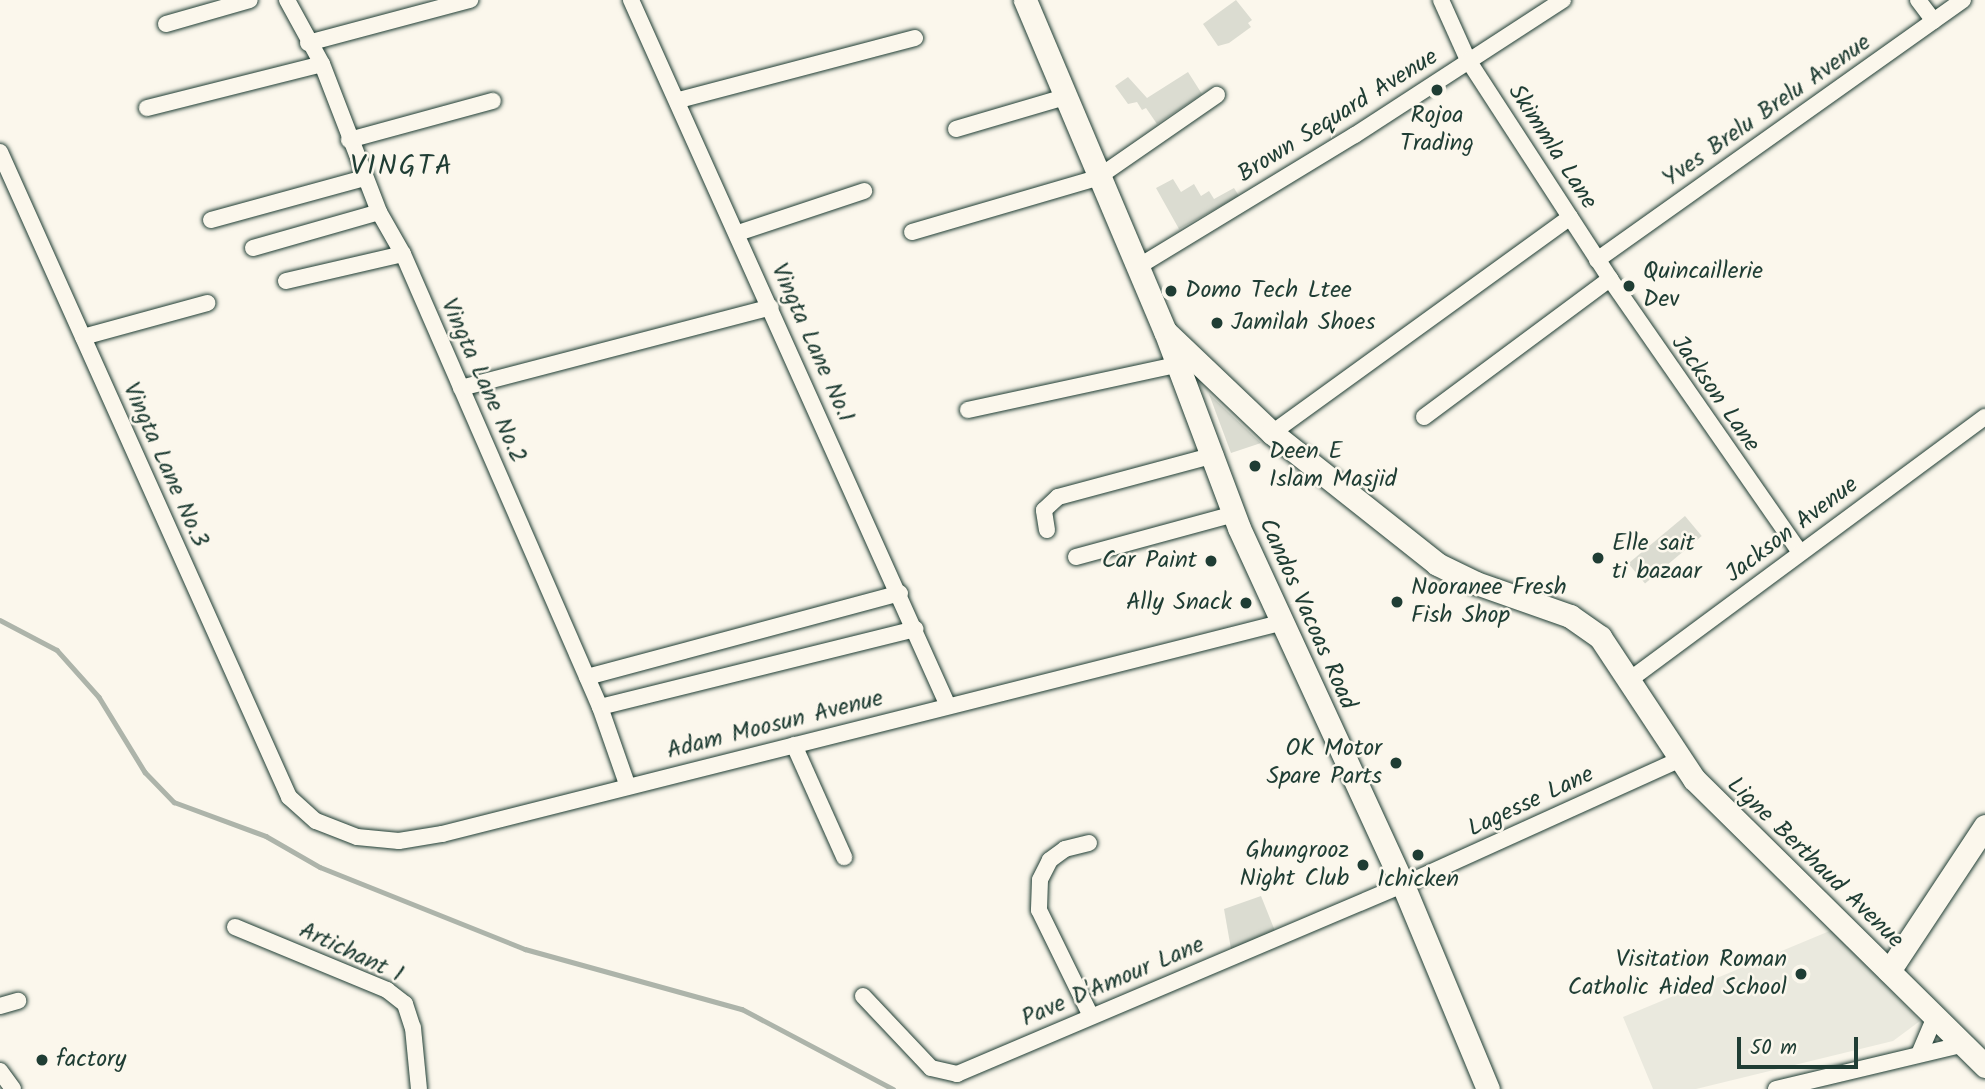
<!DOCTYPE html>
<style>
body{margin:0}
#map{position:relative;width:1985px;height:1089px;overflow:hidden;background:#fbf7ec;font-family:Kalam,sans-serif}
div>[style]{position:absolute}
.built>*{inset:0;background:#eae9de}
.green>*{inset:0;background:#dbdcd1;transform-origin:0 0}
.stream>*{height:4.5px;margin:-2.25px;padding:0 2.25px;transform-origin:2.25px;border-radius:2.25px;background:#adb4aa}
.roads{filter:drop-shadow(0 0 2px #1f3d34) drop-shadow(0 0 2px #1f3d34)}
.street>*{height:16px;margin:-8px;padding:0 8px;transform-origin:8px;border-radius:8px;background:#fbf7ec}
.secondary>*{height:23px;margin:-11.5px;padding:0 11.5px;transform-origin:11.5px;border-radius:11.5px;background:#fbf7ec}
.dots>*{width:19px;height:19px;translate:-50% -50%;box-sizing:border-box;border:4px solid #fbf7ec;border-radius:50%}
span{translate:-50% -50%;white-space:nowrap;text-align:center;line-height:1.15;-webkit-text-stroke:5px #fbf7ec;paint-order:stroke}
.street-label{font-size:24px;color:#1f3d34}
.poi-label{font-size:24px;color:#1f3d34}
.left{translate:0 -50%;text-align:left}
.right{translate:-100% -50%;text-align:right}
.quarter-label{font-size:28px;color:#1f3d34;letter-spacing:2px}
.scale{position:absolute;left:1737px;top:1037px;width:121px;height:32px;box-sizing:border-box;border:4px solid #1f3d34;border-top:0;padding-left:9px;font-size:21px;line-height:24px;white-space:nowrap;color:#1f3d34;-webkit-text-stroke:5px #fbf7ec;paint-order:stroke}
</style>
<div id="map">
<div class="built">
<div style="clip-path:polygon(1832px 930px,1920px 1021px,1893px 1041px,1696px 1089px,1653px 1089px,1623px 1017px)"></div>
</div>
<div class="green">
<div style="clip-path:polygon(1236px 0,1252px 20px,1248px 23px,1251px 27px,1229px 43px,1218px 46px,1203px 24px)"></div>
<div style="clip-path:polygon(1188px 72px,1202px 94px,1157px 124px,1146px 108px,1142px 110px,1137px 102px,1128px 104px,1115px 86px,1128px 77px,1147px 98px)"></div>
<div style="clip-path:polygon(1173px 179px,1181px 192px,1194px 184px,1201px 196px,1209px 191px,1214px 199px,1234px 188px,1239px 196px,1179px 229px,1156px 188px)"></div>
<div style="clip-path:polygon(1209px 394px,1261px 443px,1231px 453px)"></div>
<div style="left:1685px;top:516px;width:26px;height:74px;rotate:50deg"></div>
<div style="clip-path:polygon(1261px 896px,1275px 931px,1231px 949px,1224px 909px)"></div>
</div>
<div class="stream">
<div style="left:0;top:620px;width:64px;rotate:27.8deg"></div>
<div style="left:57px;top:650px;width:63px;rotate:48.2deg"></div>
<div style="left:99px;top:697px;width:88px;rotate:58.5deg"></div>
<div style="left:145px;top:772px;width:42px;rotate:46deg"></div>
<div style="left:174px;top:802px;width:98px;rotate:20.3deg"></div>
<div style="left:266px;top:836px;width:62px;rotate:29.9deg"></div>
<div style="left:320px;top:867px;width:221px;rotate:21.8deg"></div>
<div style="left:525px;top:949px;width:225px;rotate:15.5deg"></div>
<div style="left:742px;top:1009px;width:171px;rotate:27.9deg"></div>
</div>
<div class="roads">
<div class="street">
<div style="left:287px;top:0;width:73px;rotate:61.3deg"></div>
<div style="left:322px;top:64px;width:159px;rotate:68.9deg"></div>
<div style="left:379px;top:212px;width:48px;rotate:60.3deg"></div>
<div style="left:403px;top:254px;width:494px;rotate:66.5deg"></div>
<div style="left:600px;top:707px;width:82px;rotate:70.7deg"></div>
<div style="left:631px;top:0;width:774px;rotate:65.82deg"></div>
<div style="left:1441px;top:0;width:66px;rotate:65.8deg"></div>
<div style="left:1468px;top:60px;width:261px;rotate:57deg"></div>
<div style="left:1610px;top:279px;width:333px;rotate:55.2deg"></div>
<div style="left:1918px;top:0;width:26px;rotate:53deg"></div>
<div style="left:166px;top:24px;width:87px;rotate:-15.9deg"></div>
<div style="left:308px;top:43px;width:168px;rotate:-14.9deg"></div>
<div style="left:679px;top:100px;width:244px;rotate:-14.7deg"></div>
<div style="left:147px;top:108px;width:180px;rotate:-14.1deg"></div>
<div style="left:956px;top:129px;width:117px;rotate:-16.4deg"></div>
<div style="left:349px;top:140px;width:149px;rotate:-15.2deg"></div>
<div style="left:0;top:152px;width:707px;rotate:65.86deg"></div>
<div style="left:289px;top:797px;width:36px;rotate:42deg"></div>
<div style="left:316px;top:821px;width:44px;rotate:21.3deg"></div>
<div style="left:357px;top:837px;width:42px;rotate:5.4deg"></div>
<div style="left:399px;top:841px;width:44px;rotate:-9.2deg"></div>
<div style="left:442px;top:834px;width:864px;rotate:-14.13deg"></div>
<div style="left:211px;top:220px;width:160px;rotate:-15.3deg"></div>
<div style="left:912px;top:232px;width:193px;rotate:-16.3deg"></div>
<div style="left:1097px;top:178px;width:146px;rotate:-34.7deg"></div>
<div style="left:738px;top:233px;width:133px;rotate:-18.4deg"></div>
<div style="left:253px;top:248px;width:131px;rotate:-15.9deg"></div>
<div style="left:1597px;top:260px;width:449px;rotate:-35.4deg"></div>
<div style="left:1136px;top:268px;width:256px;rotate:-31.3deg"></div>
<div style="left:1355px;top:135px;width:248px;rotate:-33deg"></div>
<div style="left:286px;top:281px;width:120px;rotate:-13deg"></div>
<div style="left:83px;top:337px;width:129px;rotate:-15.3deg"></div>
<div style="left:461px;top:388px;width:320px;rotate:-14.6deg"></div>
<div style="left:968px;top:410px;width:213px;rotate:-12.2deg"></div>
<div style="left:1424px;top:417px;width:232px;rotate:-36.6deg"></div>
<div style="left:1272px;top:433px;width:368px;rotate:-35.9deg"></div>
<div style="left:1047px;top:530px;width:20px;rotate:-99deg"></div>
<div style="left:1044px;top:510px;width:19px;rotate:-43deg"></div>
<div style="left:1058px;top:497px;width:163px;rotate:-15deg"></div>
<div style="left:1076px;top:557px;width:164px;rotate:-15.2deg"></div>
<div style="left:587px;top:677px;width:324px;rotate:-15deg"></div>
<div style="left:1628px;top:681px;width:444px;rotate:-36.5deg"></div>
<div style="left:600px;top:707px;width:325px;rotate:-13.9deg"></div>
<div style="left:794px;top:745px;width:123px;rotate:65.9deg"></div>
<div style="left:1089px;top:843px;width:25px;rotate:166deg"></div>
<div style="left:1065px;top:849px;width:19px;rotate:144deg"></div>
<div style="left:1050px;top:860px;width:22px;rotate:117deg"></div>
<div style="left:1040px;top:880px;width:30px;rotate:92deg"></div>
<div style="left:1039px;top:910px;width:118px;rotate:63.9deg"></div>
<div style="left:235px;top:927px;width:165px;rotate:22.5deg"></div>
<div style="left:387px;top:990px;width:23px;rotate:38deg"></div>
<div style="left:405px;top:1004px;width:25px;rotate:72deg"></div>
<div style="left:413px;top:1028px;width:61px;rotate:84.4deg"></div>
<div style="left:863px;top:996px;width:99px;rotate:46.6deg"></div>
<div style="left:931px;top:1068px;width:27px;rotate:13deg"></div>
<div style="left:957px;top:1074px;width:484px;rotate:-23deg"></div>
<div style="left:1403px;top:885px;width:302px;rotate:-24.4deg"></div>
<div style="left:0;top:1006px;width:19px;rotate:-16deg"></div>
<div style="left:1920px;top:1052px;width:38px;rotate:-67deg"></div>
<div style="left:0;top:1071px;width:22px;rotate:54deg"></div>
<div style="left:1776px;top:1089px;width:190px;rotate:-13.4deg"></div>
</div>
<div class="secondary">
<div style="left:1025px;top:0;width:359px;rotate:67.1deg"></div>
<div style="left:1165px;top:331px;width:210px;rotate:69.4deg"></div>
<div style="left:1239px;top:528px;width:393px;rotate:65.3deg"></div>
<div style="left:1403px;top:885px;width:221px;rotate:67.4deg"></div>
<div style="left:1167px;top:333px;width:145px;rotate:43.6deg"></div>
<div style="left:1272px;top:433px;width:211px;rotate:38.4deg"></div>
<div style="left:1437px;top:564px;width:43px;rotate:26deg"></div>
<div style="left:1476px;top:583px;width:100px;rotate:19.3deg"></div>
<div style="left:1570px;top:616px;width:37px;rotate:35deg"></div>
<div style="left:1600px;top:637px;width:170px;rotate:56.5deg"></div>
<div style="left:1694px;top:779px;width:409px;rotate:44.6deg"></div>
<div style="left:1889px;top:971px;width:174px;rotate:-56.5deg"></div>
</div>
</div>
<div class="dots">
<div style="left:1437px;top:90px;background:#1f3d34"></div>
<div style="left:1629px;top:286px;background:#1f3d34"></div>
<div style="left:1171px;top:291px;background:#1f3d34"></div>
<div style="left:1217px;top:323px;background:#1f3d34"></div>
<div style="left:1255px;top:466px;background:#1f3d34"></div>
<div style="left:1598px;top:558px;background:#1f3d34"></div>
<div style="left:1211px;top:561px;background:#1f3d34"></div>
<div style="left:1397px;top:602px;background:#1f3d34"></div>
<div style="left:1246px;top:603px;background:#1f3d34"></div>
<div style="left:1396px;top:763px;background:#1f3d34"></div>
<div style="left:1418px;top:855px;background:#1f3d34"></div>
<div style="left:1363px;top:865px;background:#1f3d34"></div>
<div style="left:1801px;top:974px;background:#1f3d34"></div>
<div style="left:42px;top:1060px;background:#1f3d34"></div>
</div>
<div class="street-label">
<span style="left:1767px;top:111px;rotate:-35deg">Yves Brelu Brelu Avenue</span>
<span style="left:1338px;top:116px;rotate:-32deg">Brown Sequard Avenue</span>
<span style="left:1552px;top:147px;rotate:57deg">Skimmla Lane</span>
<span style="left:812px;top:343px;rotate:66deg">Vingta Lane No.1</span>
<span style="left:483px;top:381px;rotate:66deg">Vingta Lane No.2</span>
<span style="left:1715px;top:394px;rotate:55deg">Jackson Lane</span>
<span style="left:165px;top:465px;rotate:66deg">Vingta Lane No.3</span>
<span style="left:1792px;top:530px;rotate:-37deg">Jackson Avenue</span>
<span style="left:1307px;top:614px;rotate:66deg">Candos Vacoas Road</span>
<span style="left:775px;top:725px;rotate:-14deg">Adam Moosun Avenue</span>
<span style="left:1531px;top:802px;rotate:-25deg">Lagesse Lane</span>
<span style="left:1815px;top:863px;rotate:44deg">Ligne Berthaud Avenue</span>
<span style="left:351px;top:953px;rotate:25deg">Artichant 1</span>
<span style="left:1113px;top:982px;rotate:-23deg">Pave D'Amour Lane</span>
</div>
<div class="poi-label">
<span style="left:1437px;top:130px">Rojoa<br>Trading</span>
<span class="left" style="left:1643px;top:286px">Quincaillerie<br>Dev</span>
<span class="left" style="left:1185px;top:291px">Domo Tech Ltee</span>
<span class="left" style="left:1231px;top:323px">Jamilah Shoes</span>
<span class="left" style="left:1269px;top:466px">Deen E<br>Islam Masjid</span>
<span class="left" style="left:1612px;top:558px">Elle sait<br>ti bazaar</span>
<span class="right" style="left:1197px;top:561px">Car Paint</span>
<span class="left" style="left:1411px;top:602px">Nooranee Fresh<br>Fish Shop</span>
<span class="right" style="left:1232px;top:603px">Ally Snack</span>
<span class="right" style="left:1382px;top:763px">OK Motor<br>Spare Parts</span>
<span class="right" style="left:1349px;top:865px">Ghungrooz<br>Night Club</span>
<span style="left:1418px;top:880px">Ichicken</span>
<span class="right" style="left:1787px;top:974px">Visitation Roman<br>Catholic Aided School</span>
<span class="left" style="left:56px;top:1060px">factory</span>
</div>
<div class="quarter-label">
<span style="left:402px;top:167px">VINGTA</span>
</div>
<div class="scale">50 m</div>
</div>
